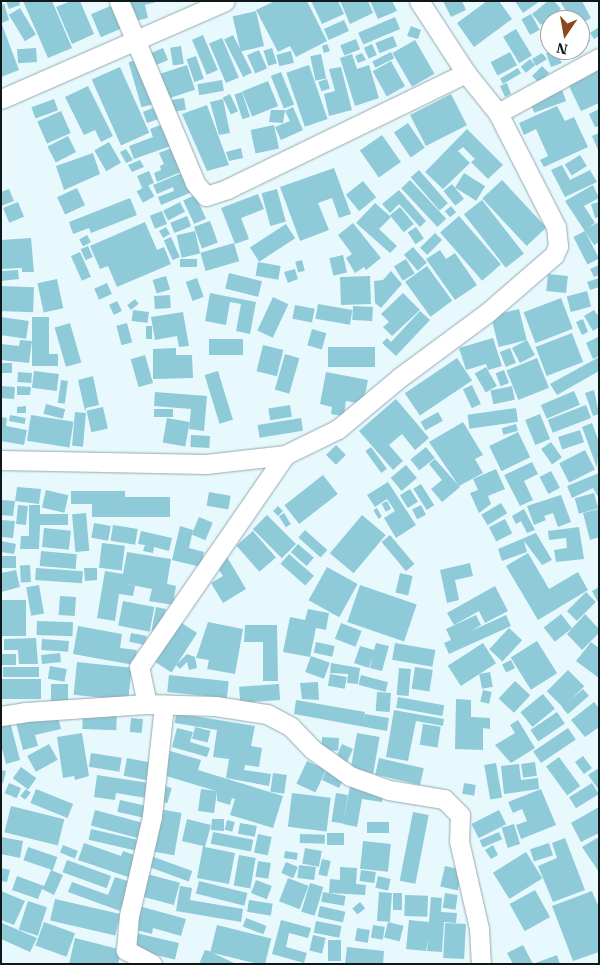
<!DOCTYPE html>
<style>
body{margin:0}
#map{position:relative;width:600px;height:965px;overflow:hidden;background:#e8f9fe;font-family:"IBM Plex Serif",serif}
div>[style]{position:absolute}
.building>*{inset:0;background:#8ecad8;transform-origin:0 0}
.roads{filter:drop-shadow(0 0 1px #93a9ae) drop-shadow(0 0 1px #93a9ae)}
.minor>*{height:19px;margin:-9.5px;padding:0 9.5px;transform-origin:9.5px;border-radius:9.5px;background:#fff}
span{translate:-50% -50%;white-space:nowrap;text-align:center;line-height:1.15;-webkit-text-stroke:4.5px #fff;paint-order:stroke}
.frame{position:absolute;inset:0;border:2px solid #101819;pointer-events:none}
.north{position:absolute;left:540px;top:10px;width:50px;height:50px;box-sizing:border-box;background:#fff;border:1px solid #9fa3a3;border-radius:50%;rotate:192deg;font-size:14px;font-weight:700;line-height:20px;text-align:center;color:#101819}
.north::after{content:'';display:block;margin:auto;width:18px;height:22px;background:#8c481d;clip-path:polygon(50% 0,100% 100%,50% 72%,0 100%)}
</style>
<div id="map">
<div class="building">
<div style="clip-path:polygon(6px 1px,19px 1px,20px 5px,9px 9px)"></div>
<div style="clip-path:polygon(23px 1px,52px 1px,72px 48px,48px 58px)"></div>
<div style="clip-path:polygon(71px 1px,80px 1px,94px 34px,72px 44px,56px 7px)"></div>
<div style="clip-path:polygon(129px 1px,156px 1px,156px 2px,145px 5px,148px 18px,135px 21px)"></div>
<div style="clip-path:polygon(275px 1px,307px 1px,327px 41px,296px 57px,290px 46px,278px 52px,256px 10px)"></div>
<div style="clip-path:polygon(311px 1px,338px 1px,344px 14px,322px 24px)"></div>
<div style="clip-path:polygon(340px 1px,368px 1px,373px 13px,350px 24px)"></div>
<div style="clip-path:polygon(370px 1px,392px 1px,397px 11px,378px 19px)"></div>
<div style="clip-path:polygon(443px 1px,462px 1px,466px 10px,451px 17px)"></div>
<div style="clip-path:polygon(487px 1px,499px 1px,512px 19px,474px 47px,457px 23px)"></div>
<div style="clip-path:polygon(515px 1px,540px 1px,523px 13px)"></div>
<div style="clip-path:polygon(548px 1px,554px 1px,561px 9px,541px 25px,532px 14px)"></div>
<div style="clip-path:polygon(560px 1px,582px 1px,591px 18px,580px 24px,580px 20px,571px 20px)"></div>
<div style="clip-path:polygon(4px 4px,9px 20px,2px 23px,1px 5px)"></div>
<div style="left:115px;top:4px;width:25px;height:26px;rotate:67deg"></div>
<div style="left:20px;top:8px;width:31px;height:13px;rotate:59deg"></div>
<div style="left:256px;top:11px;width:36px;height:24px;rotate:77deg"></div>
<div style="left:531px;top:14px;width:18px;height:11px;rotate:61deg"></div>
<div style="left:395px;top:17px;width:13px;height:40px;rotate:67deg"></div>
<div style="left:344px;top:20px;width:12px;height:22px;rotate:66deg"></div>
<div style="clip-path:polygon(1px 22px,19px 70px,1px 77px)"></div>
<div style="clip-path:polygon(411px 26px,421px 30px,418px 39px,407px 36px)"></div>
<div style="clip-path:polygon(599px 27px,599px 36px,594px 39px,590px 33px)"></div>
<div style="left:516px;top:29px;width:31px;height:15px;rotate:59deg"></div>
<div style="left:203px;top:35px;width:38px;height:12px;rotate:67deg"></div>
<div style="left:233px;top:35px;width:42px;height:10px;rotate:63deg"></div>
<div style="clip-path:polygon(585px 35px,590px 41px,580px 49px,580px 38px)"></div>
<div style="left:393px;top:36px;width:11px;height:19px;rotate:68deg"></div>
<div style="left:222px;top:38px;width:43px;height:14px;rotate:67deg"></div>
<div style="left:356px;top:39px;width:11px;height:17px;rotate:68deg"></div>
<div style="left:415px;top:40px;width:39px;height:26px;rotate:60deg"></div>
<div style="clip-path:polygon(327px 44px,330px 51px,324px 53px,322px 46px)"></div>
<div style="left:372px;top:44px;width:12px;height:9px;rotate:66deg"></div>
<div style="left:181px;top:46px;width:18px;height:11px;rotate:81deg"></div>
<div style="left:36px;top:48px;width:14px;height:19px;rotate:86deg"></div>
<div style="left:163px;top:48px;width:13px;height:15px;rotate:67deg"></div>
<div style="left:272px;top:48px;width:16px;height:9px;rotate:72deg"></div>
<div style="left:259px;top:50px;width:20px;height:13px;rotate:66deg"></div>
<div style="clip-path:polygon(555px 50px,562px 63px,551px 67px,546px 53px)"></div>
<div style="left:291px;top:51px;width:12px;height:15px;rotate:76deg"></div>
<div style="left:391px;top:52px;width:7px;height:21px;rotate:63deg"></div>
<div style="left:510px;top:52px;width:15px;height:22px;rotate:62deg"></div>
<div style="clip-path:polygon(362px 53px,366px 60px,358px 63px,355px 56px)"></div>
<div style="clip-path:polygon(542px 53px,547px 59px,536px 66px,532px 59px)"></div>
<div style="left:321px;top:54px;width:25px;height:11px;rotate:78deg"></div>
<div style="clip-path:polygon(352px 54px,357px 69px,369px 65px,379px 98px,355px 106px,340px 58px)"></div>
<div style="left:196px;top:56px;width:24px;height:10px;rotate:71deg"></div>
<div style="left:143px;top:58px;width:47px;height:15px;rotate:74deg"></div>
<div style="left:530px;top:59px;width:8px;height:12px;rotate:50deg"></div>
<div style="left:391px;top:61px;width:29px;height:21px;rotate:61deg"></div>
<div style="left:187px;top:65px;width:26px;height:28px;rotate:72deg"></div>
<div style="left:309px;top:65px;width:57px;height:24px;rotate:71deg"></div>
<div style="left:542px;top:66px;width:10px;height:14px;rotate:45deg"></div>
<div style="left:120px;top:67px;width:72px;height:31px;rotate:66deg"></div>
<div style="clip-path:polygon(341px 67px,352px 110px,329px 116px,324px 94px,335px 91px,329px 69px)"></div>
<div style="left:518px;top:68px;width:6px;height:21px;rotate:59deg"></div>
<div style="clip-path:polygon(599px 69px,599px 103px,581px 111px,568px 84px)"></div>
<div style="left:281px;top:72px;width:35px;height:11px;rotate:68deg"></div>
<div style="left:327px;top:79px;width:10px;height:9px;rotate:73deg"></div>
<div style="left:222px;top:80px;width:11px;height:25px;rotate:80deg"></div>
<div style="left:268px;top:81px;width:27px;height:28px;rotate:68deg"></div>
<div style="clip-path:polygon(507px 83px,511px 94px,505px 97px,500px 86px)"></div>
<div style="clip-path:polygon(88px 86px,113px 136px,101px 142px,95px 130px,84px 135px,65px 97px)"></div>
<div style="left:561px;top:87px;width:15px;height:34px;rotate:70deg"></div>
<div style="left:242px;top:92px;width:26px;height:8px;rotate:72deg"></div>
<div style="left:230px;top:94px;width:19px;height:8px;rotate:65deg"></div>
<div style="left:451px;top:94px;width:35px;height:46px;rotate:63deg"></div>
<div style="left:184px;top:98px;width:12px;height:15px;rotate:81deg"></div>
<div style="left:54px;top:99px;width:12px;height:24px;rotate:70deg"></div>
<div style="clip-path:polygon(223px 99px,230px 133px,219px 135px,210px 102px)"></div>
<div style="clip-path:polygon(207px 105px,229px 165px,207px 171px,182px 114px)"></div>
<div style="left:159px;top:106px;width:12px;height:17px;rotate:70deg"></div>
<div style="clip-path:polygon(557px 106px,565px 121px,574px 117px,588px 147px,544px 167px,540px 160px,548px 156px,536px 129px,524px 135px,519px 123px)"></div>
<div style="clip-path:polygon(293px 107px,303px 130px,281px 140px,275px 127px,290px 121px,285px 111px)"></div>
<div style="clip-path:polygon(599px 109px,599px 126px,595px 127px,589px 114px)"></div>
<div style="clip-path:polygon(271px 110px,285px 110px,283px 123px,269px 122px)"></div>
<div style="left:61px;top:111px;width:24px;height:26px;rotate:66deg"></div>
<div style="left:408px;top:123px;width:30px;height:17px;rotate:56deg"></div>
<div style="clip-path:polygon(163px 124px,171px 146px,134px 159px,129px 146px,153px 137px,150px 129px)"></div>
<div style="left:274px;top:125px;width:24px;height:24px;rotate:78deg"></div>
<div style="clip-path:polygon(467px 129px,503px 165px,488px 179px,471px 162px,475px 159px,463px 147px,458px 151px,470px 163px,443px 189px,425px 172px)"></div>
<div style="clip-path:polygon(599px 133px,599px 152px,592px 136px)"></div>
<div style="left:382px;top:135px;width:33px;height:27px;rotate:55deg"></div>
<div style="left:68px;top:136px;width:18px;height:23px;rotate:63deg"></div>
<div style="left:109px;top:142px;width:24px;height:17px;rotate:60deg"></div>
<div style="clip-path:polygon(174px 147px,183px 171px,157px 182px,154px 173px,161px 170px,160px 166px,164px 164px,159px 153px)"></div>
<div style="clip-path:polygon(241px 148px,243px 158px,229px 161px,226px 152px)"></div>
<div style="clip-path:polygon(126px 149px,133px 160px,126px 163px,120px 152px)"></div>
<div style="clip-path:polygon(93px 153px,100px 174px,64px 190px,56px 166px)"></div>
<div style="left:580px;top:155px;width:13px;height:18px;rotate:58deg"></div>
<div style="clip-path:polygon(140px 160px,144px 167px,132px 172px,128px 165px)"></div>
<div style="clip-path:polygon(562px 165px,570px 180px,590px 170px,597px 182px,565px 197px,551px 170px)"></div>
<div style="clip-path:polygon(334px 168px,351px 214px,339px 218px,332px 198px,318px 203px,329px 230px,300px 241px,280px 187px)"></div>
<div style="left:419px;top:170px;width:44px;height:11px;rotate:49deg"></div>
<div style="left:149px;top:171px;width:13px;height:13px;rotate:67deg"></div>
<div style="clip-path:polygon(184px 172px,192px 192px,161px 205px,158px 197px,174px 191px,173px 187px,157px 194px,153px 185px)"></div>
<div style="left:464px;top:173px;width:25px;height:17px;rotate:32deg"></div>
<div style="left:410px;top:180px;width:53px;height:12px;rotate:47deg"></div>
<div style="left:502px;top:180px;width:65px;height:27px;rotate:47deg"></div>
<div style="left:363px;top:181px;width:21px;height:22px;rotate:51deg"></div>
<div style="left:452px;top:184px;width:19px;height:11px;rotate:51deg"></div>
<div style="left:148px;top:185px;width:13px;height:13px;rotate:61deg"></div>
<div style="clip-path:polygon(593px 185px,599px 198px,584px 206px,595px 223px,588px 228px,599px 222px,599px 242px,594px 245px,565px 201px)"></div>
<div style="left:77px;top:188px;width:19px;height:22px;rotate:65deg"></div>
<div style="clip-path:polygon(9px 189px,14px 201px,1px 206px,1px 192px)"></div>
<div style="left:277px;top:189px;width:34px;height:16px;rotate:75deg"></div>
<div style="clip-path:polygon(399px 190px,426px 221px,420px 227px,399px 204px,390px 213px,382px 204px)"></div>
<div style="clip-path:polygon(258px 194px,264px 209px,241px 218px,249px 239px,235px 244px,221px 208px)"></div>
<div style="left:195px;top:195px;width:26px;height:13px;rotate:65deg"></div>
<div style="clip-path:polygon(130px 198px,137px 215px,91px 233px,89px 228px,73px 234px,69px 222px)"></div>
<div style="left:482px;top:200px;width:68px;height:23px;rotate:52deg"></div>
<div style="left:18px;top:202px;width:16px;height:16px;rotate:68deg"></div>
<div style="left:180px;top:202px;width:11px;height:19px;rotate:63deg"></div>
<div style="clip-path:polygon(599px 202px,599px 217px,595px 218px,591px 204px)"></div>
<div style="clip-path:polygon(375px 203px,391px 217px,379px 229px,397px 246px,390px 253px,356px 223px)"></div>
<div style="left:451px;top:206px;width:8px;height:8px;rotate:50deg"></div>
<div style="left:400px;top:207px;width:22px;height:13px;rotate:51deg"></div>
<div style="left:162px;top:211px;width:14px;height:13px;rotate:69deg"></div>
<div style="left:187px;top:216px;width:11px;height:18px;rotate:68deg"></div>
<div style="left:459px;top:216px;width:64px;height:25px;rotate:49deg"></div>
<div style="left:210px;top:221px;width:23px;height:17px;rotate:70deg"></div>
<div style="clip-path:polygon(145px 222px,157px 250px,164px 247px,171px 264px,117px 287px,108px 266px,100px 269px,90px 246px)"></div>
<div style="clip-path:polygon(353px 223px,381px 258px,366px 270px,364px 267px,355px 273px,346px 258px,352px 254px,338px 235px)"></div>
<div style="left:286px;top:224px;width:17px;height:43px;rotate:57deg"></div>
<div style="left:166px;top:227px;width:8px;height:8px;rotate:60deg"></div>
<div style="left:416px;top:227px;width:14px;height:10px;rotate:56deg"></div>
<div style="left:195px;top:231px;width:23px;height:19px;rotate:77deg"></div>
<div style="left:585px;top:231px;width:31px;height:13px;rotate:63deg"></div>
<div style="left:435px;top:233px;width:10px;height:21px;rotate:45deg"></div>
<div style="left:87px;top:235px;width:8px;height:9px;rotate:60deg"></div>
<div style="left:171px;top:237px;width:22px;height:8px;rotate:66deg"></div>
<div style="clip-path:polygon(31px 238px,34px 272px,22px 272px,22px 268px,1px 269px,1px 240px)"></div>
<div style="left:234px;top:243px;width:19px;height:35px;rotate:74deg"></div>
<div style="left:88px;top:246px;width:12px;height:8px;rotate:66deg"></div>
<div style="left:413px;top:247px;width:21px;height:12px;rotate:49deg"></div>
<div style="clip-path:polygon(440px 250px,446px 259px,455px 253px,477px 285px,455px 300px,426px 259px)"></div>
<div style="left:80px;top:252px;width:27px;height:10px;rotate:66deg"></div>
<div style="left:343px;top:255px;width:18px;height:14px;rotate:77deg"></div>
<div style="left:180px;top:259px;width:17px;height:8px"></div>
<div style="left:406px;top:259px;width:17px;height:14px;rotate:59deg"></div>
<div style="left:302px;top:260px;width:11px;height:7px;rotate:75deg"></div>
<div style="left:258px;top:262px;width:23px;height:14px;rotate:10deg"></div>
<div style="clip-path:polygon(599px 265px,599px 275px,594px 277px,590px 269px)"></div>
<div style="left:427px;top:266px;width:43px;height:27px;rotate:54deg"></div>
<div style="clip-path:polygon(295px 269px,298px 279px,288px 283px,284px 272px)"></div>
<div style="clip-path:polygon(18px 270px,19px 279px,1px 281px,1px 271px)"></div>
<div style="clip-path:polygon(391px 271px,402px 284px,381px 308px,375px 303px,374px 281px,383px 280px)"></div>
<div style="left:229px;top:273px;width:34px;height:16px;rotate:14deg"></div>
<div style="left:548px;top:274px;width:20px;height:17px;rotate:6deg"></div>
<div style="left:166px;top:276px;width:14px;height:14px;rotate:73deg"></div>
<div style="left:370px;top:276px;width:28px;height:30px;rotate:88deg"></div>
<div style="left:197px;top:278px;width:20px;height:12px;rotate:70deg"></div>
<div style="clip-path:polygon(599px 278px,599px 287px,590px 290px,587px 282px)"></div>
<div style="left:57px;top:279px;width:30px;height:20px;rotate:78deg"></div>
<div style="left:107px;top:283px;width:12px;height:14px;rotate:66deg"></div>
<div style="left:1px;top:286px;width:33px;height:25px;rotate:2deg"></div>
<div style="left:587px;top:291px;width:16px;height:21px;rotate:75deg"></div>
<div style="clip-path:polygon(210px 293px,256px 302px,250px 334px,236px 331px,241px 304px,230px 302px,226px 325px,205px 321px)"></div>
<div style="clip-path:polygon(403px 293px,420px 310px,392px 336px,383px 327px,389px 322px,381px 314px)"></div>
<div style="left:170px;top:295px;width:13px;height:16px;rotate:86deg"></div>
<div style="left:273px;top:297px;width:17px;height:37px;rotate:25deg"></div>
<div style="left:561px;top:298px;width:33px;height:40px;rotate:69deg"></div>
<div style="left:135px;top:299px;width:6px;height:10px;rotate:51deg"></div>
<div style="left:117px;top:301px;width:11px;height:9px;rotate:63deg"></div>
<div style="left:318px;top:304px;width:35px;height:15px;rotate:10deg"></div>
<div style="left:295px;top:305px;width:20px;height:14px;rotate:11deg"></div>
<div style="left:353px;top:306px;width:20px;height:14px;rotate:3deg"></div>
<div style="left:519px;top:309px;width:32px;height:29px;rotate:76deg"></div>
<div style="left:133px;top:310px;width:16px;height:11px;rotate:7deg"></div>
<div style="clip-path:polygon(594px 310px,599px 317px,599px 327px,593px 331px,584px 316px)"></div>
<div style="clip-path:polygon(420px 311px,430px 320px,396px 356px,382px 343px,387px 338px,391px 342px)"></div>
<div style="clip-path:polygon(183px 312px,189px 346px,179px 347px,177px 336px,155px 340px,151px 317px)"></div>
<div style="left:1px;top:317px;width:28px;height:18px;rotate:8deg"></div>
<div style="clip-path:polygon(32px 317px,49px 317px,49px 354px,58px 354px,58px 366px,32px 366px)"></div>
<div style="clip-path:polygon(583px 319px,588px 332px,582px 335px,576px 322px)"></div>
<div style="left:70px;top:323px;width:41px;height:16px;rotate:74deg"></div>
<div style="left:127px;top:323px;width:20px;height:11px;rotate:75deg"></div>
<div style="left:146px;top:326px;width:6px;height:13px"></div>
<div style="left:312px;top:329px;width:15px;height:17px;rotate:16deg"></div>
<div style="left:572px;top:333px;width:31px;height:39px;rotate:69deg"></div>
<div style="clip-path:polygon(598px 337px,599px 356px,593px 359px,586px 343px)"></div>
<div style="clip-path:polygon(493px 338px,502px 366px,488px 370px,486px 364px,466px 370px,459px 348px)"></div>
<div style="left:243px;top:339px;width:16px;height:34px;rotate:90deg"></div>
<div style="clip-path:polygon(20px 340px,32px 341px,29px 363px,1px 360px,1px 344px,19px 346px)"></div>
<div style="left:527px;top:340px;width:17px;height:17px;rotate:62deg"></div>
<div style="left:263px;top:345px;width:21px;height:27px;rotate:14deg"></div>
<div style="left:375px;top:347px;width:20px;height:47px;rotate:90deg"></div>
<div style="clip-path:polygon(176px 348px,176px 355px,192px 355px,193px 378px,153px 379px,153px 349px)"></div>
<div style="left:510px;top:348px;width:16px;height:11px;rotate:68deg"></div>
<div style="left:285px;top:354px;width:15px;height:37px;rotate:16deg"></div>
<div style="left:145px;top:355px;width:29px;height:15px;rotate:74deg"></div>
<div style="clip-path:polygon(599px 357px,599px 371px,557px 395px,550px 384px)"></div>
<div style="left:457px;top:358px;width:27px;height:63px;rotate:56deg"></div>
<div style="left:537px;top:358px;width:32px;height:33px;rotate:68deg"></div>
<div style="left:1px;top:363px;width:11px;height:10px"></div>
<div style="left:486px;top:367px;width:22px;height:13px;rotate:60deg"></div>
<div style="left:504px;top:370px;width:14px;height:9px;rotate:69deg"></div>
<div style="left:34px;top:371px;width:25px;height:17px;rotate:7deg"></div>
<div style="left:218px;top:371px;width:51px;height:14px;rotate:73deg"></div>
<div style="left:18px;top:372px;width:14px;height:10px;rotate:4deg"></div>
<div style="clip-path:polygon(326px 372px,368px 380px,363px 404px,346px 401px,344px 416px,331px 414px,332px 407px,320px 404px)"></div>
<div style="clip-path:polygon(93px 376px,99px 405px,86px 408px,85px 411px,78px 380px)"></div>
<div style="left:61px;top:380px;width:7px;height:23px;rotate:8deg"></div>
<div style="left:472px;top:385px;width:21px;height:10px;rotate:65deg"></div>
<div style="left:1px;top:386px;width:14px;height:12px;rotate:4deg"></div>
<div style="clip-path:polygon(17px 386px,31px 387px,30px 395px,17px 395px)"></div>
<div style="left:512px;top:386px;width:14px;height:22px;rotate:78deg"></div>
<div style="clip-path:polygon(594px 390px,599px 414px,593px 416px,585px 393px)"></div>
<div style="left:574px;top:391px;width:15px;height:36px;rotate:67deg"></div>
<div style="clip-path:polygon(155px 392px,207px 396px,204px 431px,189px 429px,191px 409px,154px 406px)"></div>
<div style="clip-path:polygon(396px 399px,429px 438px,415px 450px,402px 434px,389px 445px,403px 461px,393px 470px,359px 431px)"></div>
<div style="left:46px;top:404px;width:20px;height:10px;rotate:15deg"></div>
<div style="left:290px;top:405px;width:12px;height:22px;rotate:81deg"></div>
<div style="left:586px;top:405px;width:14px;height:41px;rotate:69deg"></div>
<div style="clip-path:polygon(26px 406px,26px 413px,17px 413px,17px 407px)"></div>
<div style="left:103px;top:407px;width:22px;height:17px;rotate:77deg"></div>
<div style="left:516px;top:408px;width:14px;height:49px;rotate:82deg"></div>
<div style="left:154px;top:409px;width:19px;height:8px"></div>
<div style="left:75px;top:412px;width:11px;height:34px;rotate:5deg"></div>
<div style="left:438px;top:412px;width:10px;height:20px;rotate:61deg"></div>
<div style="left:540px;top:414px;width:27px;height:16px;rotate:68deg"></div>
<div style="left:10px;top:415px;width:16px;height:6px;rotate:11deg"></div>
<div style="left:31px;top:415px;width:43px;height:26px;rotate:9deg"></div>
<div style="clip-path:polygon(1px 417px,7px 418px,6px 426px,27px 430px,24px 445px,1px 441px)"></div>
<div style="left:167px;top:418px;width:23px;height:25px;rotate:10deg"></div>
<div style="left:301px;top:418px;width:13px;height:44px;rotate:81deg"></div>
<div style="clip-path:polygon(463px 422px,483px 455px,475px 459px,483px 473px,459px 486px,429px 442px)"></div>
<div style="clip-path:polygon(592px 423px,599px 442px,597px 468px,582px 427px)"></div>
<div style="left:516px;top:424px;width:7px;height:15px;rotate:74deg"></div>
<div style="left:580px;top:430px;width:13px;height:23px;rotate:72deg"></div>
<div style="left:518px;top:432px;width:28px;height:32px;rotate:64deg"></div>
<div style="left:191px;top:435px;width:19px;height:12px;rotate:3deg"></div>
<div style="left:551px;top:442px;width:19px;height:12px;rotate:55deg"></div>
<div style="left:336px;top:445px;width:14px;height:14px;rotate:45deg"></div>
<div style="left:371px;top:447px;width:27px;height:7px;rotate:54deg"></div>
<div style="left:426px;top:447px;width:14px;height:20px;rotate:51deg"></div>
<div style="left:585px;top:450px;width:22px;height:29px;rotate:63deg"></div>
<div style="clip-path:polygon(435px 459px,460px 487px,442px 502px,431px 489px,442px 480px,429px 464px)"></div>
<div style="clip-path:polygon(532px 462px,538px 474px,524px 481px,533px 500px,520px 506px,504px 475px)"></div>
<div style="left:406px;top:465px;width:17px;height:20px;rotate:50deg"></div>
<div style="clip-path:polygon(496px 469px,505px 489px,488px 496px,491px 504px,479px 513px,470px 493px,478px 490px,473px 479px)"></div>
<div style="left:551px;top:471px;width:19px;height:13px;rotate:62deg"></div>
<div style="clip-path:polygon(599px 473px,599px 498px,593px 488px,572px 498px,567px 486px)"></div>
<div style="left:323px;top:475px;width:24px;height:49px;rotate:52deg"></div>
<div style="clip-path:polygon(388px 482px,416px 525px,396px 538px,384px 518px,395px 511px,387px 499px,375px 507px,367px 495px)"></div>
<div style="left:421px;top:484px;width:25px;height:9px;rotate:58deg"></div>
<div style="clip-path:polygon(17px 487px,41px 489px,39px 504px,15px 501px,13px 516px,1px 515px,1px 500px,15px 501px)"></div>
<div style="left:410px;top:489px;width:15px;height:12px;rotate:58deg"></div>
<div style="left:46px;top:490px;width:23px;height:18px;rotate:13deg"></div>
<div style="clip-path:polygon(71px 491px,125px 491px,125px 497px,170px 497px,170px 517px,92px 517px,92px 504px,71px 504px)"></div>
<div style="left:209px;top:492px;width:22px;height:14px;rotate:10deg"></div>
<div style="left:594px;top:493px;width:16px;height:20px;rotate:75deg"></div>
<div style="clip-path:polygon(561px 495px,571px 522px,558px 527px,553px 513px,544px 516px,546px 520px,534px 525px,527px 506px)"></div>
<div style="left:387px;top:501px;width:9px;height:6px;rotate:63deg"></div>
<div style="left:501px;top:503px;width:12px;height:23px;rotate:59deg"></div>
<div style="left:18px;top:505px;width:10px;height:19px;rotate:6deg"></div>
<div style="clip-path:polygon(29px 505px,40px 505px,40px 514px,68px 514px,68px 525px,40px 525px,39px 549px,20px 549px,21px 536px,29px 536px)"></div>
<div style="left:421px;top:505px;width:11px;height:10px;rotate:63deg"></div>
<div style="left:278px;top:506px;width:7px;height:7px;rotate:45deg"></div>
<div style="left:377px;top:508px;width:10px;height:4px;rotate:61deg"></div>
<div style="clip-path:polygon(524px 509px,535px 530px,527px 533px,521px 521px,516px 524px,512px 516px)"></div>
<div style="clip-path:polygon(599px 509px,599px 537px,590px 540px,583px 513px)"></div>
<div style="left:86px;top:513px;width:38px;height:14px;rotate:85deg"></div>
<div style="left:284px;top:513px;width:13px;height:6px;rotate:58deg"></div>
<div style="left:267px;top:515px;width:41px;height:20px;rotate:45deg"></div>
<div style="left:362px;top:515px;width:31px;height:50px;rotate:40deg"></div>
<div style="left:199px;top:517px;width:15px;height:19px;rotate:23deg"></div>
<div style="left:505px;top:519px;width:16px;height:18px;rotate:63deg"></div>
<div style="clip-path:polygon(1px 520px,15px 521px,13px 538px,1px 537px)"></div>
<div style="left:94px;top:523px;width:17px;height:15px;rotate:10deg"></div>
<div style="left:113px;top:525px;width:25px;height:16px;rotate:9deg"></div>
<div style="clip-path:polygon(180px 526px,193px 530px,189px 548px,204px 552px,201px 567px,172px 560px)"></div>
<div style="clip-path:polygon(579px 527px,584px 559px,556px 562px,554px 550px,567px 548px,566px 538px,549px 540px,548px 531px)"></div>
<div style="left:44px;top:528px;width:27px;height:19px;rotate:6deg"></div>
<div style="left:305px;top:530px;width:30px;height:10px;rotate:42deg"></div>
<div style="clip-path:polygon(141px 531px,172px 538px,169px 551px,154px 547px,153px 553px,143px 551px,145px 545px,138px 544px)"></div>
<div style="left:253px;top:531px;width:35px;height:22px;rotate:49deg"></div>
<div style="clip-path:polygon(536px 533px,552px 560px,542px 565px,524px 541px,527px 552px,502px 561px,498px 549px)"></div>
<div style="left:390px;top:535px;width:38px;height:11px;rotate:50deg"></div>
<div style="clip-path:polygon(1px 541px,16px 544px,14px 554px,1px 552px)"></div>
<div style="left:102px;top:543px;width:23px;height:25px;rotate:7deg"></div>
<div style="left:298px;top:544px;width:21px;height:11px;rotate:41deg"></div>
<div style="left:41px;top:551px;width:36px;height:15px;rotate:5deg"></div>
<div style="clip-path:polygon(127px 552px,171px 559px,167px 584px,176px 586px,173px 605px,149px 601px,152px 589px,121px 583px,135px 586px,133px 596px,119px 594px,115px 621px,97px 618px,105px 571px,123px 574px)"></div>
<div style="clip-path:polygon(528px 553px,549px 589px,578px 572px,588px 590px,538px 620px,506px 566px)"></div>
<div style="left:289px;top:554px;width:33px;height:13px;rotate:41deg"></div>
<div style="left:16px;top:556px;width:12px;height:15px;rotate:90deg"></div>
<div style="clip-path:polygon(227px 557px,246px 589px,223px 603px,211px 583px,223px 576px,215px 564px)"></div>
<div style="clip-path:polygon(470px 563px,473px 576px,455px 580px,459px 600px,447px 603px,440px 570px)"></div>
<div style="left:30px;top:565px;width:17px;height:10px;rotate:87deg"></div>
<div style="left:327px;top:567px;width:35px;height:38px;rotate:29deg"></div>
<div style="left:36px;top:568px;width:47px;height:12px;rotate:4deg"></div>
<div style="clip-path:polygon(84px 568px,97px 568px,97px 580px,85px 581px)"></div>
<div style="clip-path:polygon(16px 570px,20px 587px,1px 592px,1px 573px)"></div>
<div style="left:400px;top:573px;width:13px;height:20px;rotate:13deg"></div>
<div style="left:39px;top:585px;width:29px;height:13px;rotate:80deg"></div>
<div style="left:360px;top:585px;width:60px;height:39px;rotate:19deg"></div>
<div style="clip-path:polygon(495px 586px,508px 611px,485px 623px,479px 611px,454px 625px,447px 613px)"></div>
<div style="clip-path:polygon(599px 587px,599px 604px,592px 591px)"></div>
<div style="left:586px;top:592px;width:14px;height:27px;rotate:45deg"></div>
<div style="left:60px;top:596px;width:16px;height:19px;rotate:4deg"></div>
<div style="left:1px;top:600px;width:25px;height:36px"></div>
<div style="left:123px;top:601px;width:32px;height:25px;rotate:11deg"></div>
<div style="left:156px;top:607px;width:10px;height:24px;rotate:11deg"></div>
<div style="clip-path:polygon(308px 609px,329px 613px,326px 630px,316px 628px,310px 657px,283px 652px,290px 617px,305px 620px)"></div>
<div style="left:561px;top:614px;width:18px;height:22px;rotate:52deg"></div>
<div style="clip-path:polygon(585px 614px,599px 629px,599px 633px,582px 650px,567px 634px)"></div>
<div style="clip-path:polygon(476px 615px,481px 625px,471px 631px,506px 615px,511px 626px,449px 654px,444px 643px,451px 640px,446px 629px)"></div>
<div style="left:177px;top:620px;width:24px;height:47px;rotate:33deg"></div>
<div style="left:37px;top:621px;width:36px;height:14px;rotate:2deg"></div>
<div style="clip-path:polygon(208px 622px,243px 629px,235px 674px,207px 669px,209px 660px,196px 658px)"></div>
<div style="left:341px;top:623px;width:22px;height:17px;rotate:21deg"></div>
<div style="clip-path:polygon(245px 625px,277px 625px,278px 681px,263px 681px,263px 642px,244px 642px)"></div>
<div style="clip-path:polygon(78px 626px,122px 634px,120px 648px,137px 650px,134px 665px,73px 654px)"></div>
<div style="left:509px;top:628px;width:18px;height:29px;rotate:43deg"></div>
<div style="left:131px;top:633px;width:16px;height:9px;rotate:11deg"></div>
<div style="clip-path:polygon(36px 638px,38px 664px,19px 664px,18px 650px,4px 650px,4px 639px)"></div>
<div style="left:42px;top:639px;width:27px;height:11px;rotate:4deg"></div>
<div style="left:537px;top:641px;width:38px;height:31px;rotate:58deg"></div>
<div style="left:316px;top:642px;width:19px;height:11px;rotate:12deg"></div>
<div style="clip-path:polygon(591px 642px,599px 648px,599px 678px,576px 661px)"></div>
<div style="clip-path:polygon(376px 643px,389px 646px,382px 671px,370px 668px,373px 656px,369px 668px,354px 663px,360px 646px,374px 650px)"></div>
<div style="left:395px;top:643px;width:41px;height:17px;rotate:10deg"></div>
<div style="left:483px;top:643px;width:24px;height:42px;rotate:57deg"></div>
<div style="left:60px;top:653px;width:9px;height:19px;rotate:84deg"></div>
<div style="left:1px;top:654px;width:15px;height:11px"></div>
<div style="clip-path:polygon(187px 654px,195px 657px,197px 668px,189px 670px,187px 662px,180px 669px,176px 665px)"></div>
<div style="left:311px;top:656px;width:20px;height:17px;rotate:20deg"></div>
<div style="left:511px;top:660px;width:9px;height:10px;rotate:63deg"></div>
<div style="left:77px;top:662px;width:55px;height:33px;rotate:6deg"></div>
<div style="clip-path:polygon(331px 663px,360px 668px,358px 684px,347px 683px,348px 674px,330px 673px)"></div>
<div style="left:50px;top:666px;width:17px;height:13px;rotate:10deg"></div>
<div style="left:3px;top:667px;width:36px;height:10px"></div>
<div style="left:415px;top:667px;width:18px;height:22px;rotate:9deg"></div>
<div style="left:399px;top:668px;width:12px;height:27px;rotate:5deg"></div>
<div style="left:568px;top:670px;width:23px;height:30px;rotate:45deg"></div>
<div style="left:490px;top:672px;width:15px;height:11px;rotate:79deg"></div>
<div style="left:330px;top:674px;width:17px;height:12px;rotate:10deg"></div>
<div style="left:169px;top:675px;width:60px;height:17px;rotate:6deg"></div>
<div style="left:361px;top:675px;width:28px;height:10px;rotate:15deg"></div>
<div style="left:41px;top:679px;width:20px;height:40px;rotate:90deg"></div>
<div style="left:515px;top:681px;width:21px;height:24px;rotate:43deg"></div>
<div style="clip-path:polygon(318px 682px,319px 700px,302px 699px,300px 683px)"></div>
<div style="left:68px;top:684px;width:18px;height:17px;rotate:90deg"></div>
<div style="left:279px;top:684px;width:16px;height:40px;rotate:86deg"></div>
<div style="left:583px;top:689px;width:9px;height:28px;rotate:49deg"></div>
<div style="left:483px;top:690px;width:9px;height:12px;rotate:13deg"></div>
<div style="left:377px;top:692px;width:14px;height:19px;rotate:4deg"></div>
<div style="left:543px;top:694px;width:19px;height:29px;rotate:51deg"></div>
<div style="left:398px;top:697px;width:47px;height:11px;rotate:10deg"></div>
<div style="clip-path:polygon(456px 699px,471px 700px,471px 717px,490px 718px,490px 729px,483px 728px,483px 750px,455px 749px)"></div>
<div style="clip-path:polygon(296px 700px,365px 712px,363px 723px,365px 714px,389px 718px,387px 731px,294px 714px)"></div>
<div style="clip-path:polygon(594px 702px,599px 708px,599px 727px,585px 737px,571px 720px)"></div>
<div style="left:83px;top:710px;width:34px;height:19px;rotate:2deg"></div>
<div style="clip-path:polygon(394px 710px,444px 719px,443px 726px,416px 721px,408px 761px,386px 757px)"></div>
<div style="left:557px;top:712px;width:14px;height:32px;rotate:56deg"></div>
<div style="clip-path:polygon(57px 713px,61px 729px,35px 735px,38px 746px,23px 750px,16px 723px)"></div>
<div style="clip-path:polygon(176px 713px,255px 726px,251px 746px,262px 748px,259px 767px,245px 765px,244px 770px,271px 774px,269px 786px,226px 778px,229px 759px,213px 757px,217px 730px,175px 723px)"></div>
<div style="left:131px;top:718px;width:12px;height:14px;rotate:5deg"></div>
<div style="clip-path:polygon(518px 720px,535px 748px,511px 763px,495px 745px,515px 733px,510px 725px)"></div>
<div style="clip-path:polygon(10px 722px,20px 760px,6px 764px,1px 745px,1px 724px)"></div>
<div style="left:423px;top:724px;width:18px;height:21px;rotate:9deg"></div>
<div style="left:195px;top:727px;width:16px;height:12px;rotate:14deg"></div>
<div style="clip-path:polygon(177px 728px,193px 732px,190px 742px,210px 748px,207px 757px,172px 747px)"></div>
<div style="left:568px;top:728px;width:14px;height:42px;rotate:56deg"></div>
<div style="clip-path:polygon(82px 733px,89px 776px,75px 780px,74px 776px,63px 778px,57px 737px)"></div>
<div style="left:357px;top:733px;width:23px;height:37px;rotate:10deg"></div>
<div style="left:322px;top:737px;width:17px;height:13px;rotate:3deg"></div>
<div style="left:49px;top:744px;width:18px;height:25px;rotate:61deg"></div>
<div style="left:342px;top:744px;width:12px;height:15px;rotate:24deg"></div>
<div style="clip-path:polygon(170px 751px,201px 760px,198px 770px,283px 796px,273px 828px,230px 815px,235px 799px,232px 798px,230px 805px,217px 801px,217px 792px,214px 813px,198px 811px,201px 789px,216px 791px,163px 775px)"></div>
<div style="left:91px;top:753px;width:31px;height:14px;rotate:9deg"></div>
<div style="left:583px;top:756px;width:15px;height:10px;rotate:53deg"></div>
<div style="left:559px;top:757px;width:36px;height:16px;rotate:54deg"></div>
<div style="left:127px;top:758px;width:25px;height:18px;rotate:11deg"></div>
<div style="left:379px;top:758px;width:46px;height:17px;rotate:13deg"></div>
<div style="left:307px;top:761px;width:21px;height:25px;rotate:25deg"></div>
<div style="left:535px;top:762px;width:14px;height:14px;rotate:82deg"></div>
<div style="left:496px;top:763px;width:35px;height:12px;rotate:80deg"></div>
<div style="clip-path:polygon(519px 764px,521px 780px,538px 778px,539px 789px,504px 794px,501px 766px)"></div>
<div style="left:21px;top:767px;width:19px;height:14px;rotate:36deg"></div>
<div style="clip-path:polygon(599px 768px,599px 790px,588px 775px)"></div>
<div style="left:327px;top:769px;width:19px;height:12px;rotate:25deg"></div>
<div style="clip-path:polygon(1px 770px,6px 771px,3px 783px,1px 783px)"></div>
<div style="left:273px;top:773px;width:14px;height:19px;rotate:8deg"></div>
<div style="clip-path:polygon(97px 775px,149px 783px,146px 798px,116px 793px,115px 800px,94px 797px)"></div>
<div style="left:9px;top:783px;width:13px;height:11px;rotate:23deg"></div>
<div style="left:464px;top:783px;width:12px;height:11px;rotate:9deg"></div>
<div style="left:592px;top:783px;width:13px;height:27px;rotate:58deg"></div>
<div style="left:165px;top:786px;width:7px;height:16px;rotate:16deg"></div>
<div style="clip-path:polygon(350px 786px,384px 792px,382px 802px,362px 799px,357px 827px,343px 824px)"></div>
<div style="left:26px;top:789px;width:6px;height:9px;rotate:39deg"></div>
<div style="left:36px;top:789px;width:40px;height:15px;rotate:22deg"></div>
<div style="clip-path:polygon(541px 789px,556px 825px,521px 839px,516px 825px,527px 821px,522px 809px,513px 813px,508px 802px)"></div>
<div style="left:292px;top:793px;width:39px;height:34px;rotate:7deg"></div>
<div style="left:336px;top:793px;width:12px;height:29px;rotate:9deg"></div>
<div style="left:120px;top:800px;width:27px;height:12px;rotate:13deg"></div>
<div style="left:11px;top:806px;width:55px;height:27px;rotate:14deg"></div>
<div style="clip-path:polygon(599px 807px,599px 833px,581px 842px,571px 823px)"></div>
<div style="left:159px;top:809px;width:23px;height:43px;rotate:10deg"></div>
<div style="left:95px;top:810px;width:51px;height:16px;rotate:15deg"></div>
<div style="left:499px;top:810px;width:16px;height:31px;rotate:63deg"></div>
<div style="left:413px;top:812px;width:16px;height:70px;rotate:11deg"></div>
<div style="clip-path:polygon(187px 819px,211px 825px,205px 847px,235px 853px,229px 884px,197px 878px,203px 846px,182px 841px)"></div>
<div style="clip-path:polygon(212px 819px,224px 819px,224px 831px,211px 830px)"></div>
<div style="left:227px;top:820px;width:8px;height:10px;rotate:14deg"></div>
<div style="left:367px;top:822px;width:22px;height:11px"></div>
<div style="left:240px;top:823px;width:17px;height:11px;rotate:10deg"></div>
<div style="left:514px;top:824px;width:21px;height:13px;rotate:73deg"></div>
<div style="left:91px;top:829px;width:50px;height:11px;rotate:13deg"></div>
<div style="left:213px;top:832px;width:41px;height:12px;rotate:11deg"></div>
<div style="left:499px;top:832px;width:8px;height:21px;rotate:67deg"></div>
<div style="left:327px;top:833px;width:17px;height:12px"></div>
<div style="left:258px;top:834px;width:14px;height:19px;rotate:12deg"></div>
<div style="left:300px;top:834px;width:25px;height:9px;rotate:2deg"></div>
<div style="clip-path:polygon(1px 837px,23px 841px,20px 858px,1px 854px)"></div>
<div style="clip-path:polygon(565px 838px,585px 890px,553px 902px,538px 866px,557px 858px,552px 843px)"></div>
<div style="clip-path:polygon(597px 838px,599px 840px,599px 872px,582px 847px)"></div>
<div style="left:363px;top:841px;width:28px;height:28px;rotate:6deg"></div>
<div style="clip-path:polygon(84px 843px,121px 856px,123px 851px,137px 856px,131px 878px,78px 860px)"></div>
<div style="left:549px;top:843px;width:13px;height:20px;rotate:72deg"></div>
<div style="left:63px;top:845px;width:16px;height:8px;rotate:22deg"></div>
<div style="clip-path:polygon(493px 845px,498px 855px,491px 859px,485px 850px)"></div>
<div style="left:28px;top:847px;width:31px;height:14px;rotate:19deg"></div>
<div style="left:305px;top:848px;width:17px;height:16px;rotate:10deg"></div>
<div style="left:285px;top:851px;width:13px;height:7px;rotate:9deg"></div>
<div style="left:526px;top:852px;width:31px;height:39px;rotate:58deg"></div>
<div style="left:239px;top:855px;width:17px;height:31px;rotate:10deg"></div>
<div style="left:151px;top:856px;width:44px;height:11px;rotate:20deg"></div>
<div style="left:322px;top:859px;width:9px;height:16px;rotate:13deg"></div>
<div style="left:67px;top:860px;width:47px;height:13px;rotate:20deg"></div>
<div style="left:258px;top:861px;width:13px;height:16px;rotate:9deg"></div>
<div style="left:286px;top:862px;width:13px;height:12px;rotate:23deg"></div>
<div style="left:299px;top:865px;width:17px;height:13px;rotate:7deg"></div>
<div style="left:445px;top:866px;width:18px;height:21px;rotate:13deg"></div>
<div style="clip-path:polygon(340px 867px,357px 868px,356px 884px,366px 885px,365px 895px,329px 893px,330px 879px,340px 880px)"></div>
<div style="clip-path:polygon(1px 868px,10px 870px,7px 882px,1px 881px)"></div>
<div style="clip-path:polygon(51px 870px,63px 875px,54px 895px,42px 889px,38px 899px,12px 890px,17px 876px,44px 886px)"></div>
<div style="left:361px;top:870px;width:15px;height:11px;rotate:8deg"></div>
<div style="left:147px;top:874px;width:34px;height:23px;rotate:15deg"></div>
<div style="left:378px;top:876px;width:13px;height:12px;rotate:13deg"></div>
<div style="clip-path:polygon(115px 877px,131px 882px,120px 911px,68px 892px,72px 882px,108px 895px)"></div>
<div style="left:288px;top:878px;width:22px;height:25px;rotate:21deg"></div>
<div style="left:256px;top:880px;width:17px;height:14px;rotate:21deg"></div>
<div style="left:199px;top:881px;width:50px;height:13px;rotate:14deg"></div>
<div style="left:310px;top:883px;width:14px;height:30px;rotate:17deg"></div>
<div style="clip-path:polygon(180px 886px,192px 888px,190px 900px,243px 909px,241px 922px,176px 911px)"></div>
<div style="left:535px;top:890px;width:31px;height:29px;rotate:61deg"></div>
<div style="clip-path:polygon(1px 891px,25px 901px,14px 925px,1px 920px)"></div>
<div style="clip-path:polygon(592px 891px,599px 908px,599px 952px,573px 961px,552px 906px)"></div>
<div style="left:323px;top:892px;width:23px;height:10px;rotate:10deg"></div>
<div style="left:379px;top:892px;width:13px;height:29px;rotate:4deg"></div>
<div style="left:393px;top:893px;width:9px;height:17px"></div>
<div style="left:445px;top:893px;width:13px;height:15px;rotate:9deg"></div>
<div style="left:405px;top:895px;width:23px;height:21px;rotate:2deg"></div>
<div style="clip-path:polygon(431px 897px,442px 898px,441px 912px,457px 913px,456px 923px,444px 922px,442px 952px,427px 951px,428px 940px,426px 951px,406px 949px,409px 920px,429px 922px)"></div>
<div style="left:55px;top:899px;width:67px;height:22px;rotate:13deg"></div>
<div style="left:249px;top:900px;width:24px;height:12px;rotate:9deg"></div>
<div style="left:28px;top:901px;width:20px;height:30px;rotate:18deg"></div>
<div style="left:360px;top:902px;width:8px;height:10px;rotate:50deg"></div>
<div style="clip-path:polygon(139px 906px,186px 919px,181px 936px,153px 928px,152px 934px,133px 929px)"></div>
<div style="left:320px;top:906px;width:26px;height:11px;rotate:13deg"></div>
<div style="left:246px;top:918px;width:22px;height:9px;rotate:21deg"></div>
<div style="clip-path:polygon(281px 920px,311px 928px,308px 938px,289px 933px,286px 947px,307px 953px,304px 963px,272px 954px)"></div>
<div style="left:316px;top:921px;width:26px;height:12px;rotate:11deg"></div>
<div style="left:44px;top:922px;width:33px;height:25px;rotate:20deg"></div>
<div style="left:388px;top:922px;width:16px;height:16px;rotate:14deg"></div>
<div style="clip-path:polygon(2px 923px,37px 938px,30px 952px,1px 939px)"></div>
<div style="left:445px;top:923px;width:21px;height:35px;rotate:3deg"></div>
<div style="left:217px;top:925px;width:56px;height:28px;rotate:14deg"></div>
<div style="left:373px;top:925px;width:12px;height:13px;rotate:9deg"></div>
<div style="left:357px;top:928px;width:13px;height:13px;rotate:9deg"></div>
<div style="left:136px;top:933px;width:44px;height:17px;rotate:13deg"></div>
<div style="left:313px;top:935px;width:13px;height:16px;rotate:13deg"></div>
<div style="clip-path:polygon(75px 938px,122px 950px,118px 964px,69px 964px)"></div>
<div style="left:328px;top:940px;width:13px;height:21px"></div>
<div style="clip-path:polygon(523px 945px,533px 964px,513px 964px,507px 953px)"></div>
<div style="clip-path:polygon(347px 947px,384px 951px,383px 964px,345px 964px)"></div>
<div style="clip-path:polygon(205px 950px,209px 951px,236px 964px,199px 964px)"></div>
<div style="clip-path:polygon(557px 955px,560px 964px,533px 964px)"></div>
</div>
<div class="roads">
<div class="minor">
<div style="left:119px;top:1px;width:197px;rotate:67.3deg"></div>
<div style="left:195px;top:183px;width:17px;rotate:50deg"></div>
<div style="left:206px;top:196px;width:22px;rotate:-18deg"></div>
<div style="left:227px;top:189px;width:266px;rotate:-25.9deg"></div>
<div style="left:1px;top:99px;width:244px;rotate:-23.6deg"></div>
<div style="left:498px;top:113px;width:115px;rotate:-28.6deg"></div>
<div style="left:1px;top:460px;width:205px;rotate:1.1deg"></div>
<div style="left:206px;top:464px;width:80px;rotate:-6.5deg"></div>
<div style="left:285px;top:455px;width:59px;rotate:-26.1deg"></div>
<div style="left:338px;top:429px;width:80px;rotate:-39.9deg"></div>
<div style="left:399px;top:378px;width:109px;rotate:-36.5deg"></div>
<div style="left:487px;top:313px;width:89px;rotate:-40.9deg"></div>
<div style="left:554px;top:255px;width:10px;rotate:-66deg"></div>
<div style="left:558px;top:246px;width:19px;rotate:-96deg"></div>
<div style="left:556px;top:227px;width:128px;rotate:-117deg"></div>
<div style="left:498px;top:113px;width:51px;rotate:-128.7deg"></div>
<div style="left:466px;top:73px;width:86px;rotate:-123.1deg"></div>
<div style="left:147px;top:704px;width:38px;rotate:-102deg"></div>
<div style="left:139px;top:667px;width:257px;rotate:-55.4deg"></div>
<div style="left:1px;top:716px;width:24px;rotate:-9deg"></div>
<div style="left:25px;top:712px;width:122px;rotate:-3.8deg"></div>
<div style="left:147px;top:704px;width:68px;rotate:1.7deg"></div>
<div style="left:215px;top:706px;width:53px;rotate:8.7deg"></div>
<div style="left:267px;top:714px;width:27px;rotate:28deg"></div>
<div style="left:291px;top:727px;width:30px;rotate:46deg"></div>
<div style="left:312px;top:749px;width:47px;rotate:35.4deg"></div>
<div style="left:350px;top:776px;width:41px;rotate:19.7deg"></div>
<div style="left:389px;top:790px;width:56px;rotate:9.3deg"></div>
<div style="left:444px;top:799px;width:23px;rotate:45deg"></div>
<div style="left:460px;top:815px;width:26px;rotate:92deg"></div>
<div style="left:459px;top:841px;width:89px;rotate:77.1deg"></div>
<div style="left:479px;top:928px;width:36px;rotate:87deg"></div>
<div style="left:152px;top:964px;width:30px;rotate:-152deg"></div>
<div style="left:126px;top:950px;width:34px;rotate:-85deg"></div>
<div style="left:129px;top:916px;width:103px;rotate:-77deg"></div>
<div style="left:152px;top:816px;width:112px;rotate:-83.8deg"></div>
</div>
</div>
<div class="frame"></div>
<div class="north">N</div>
</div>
